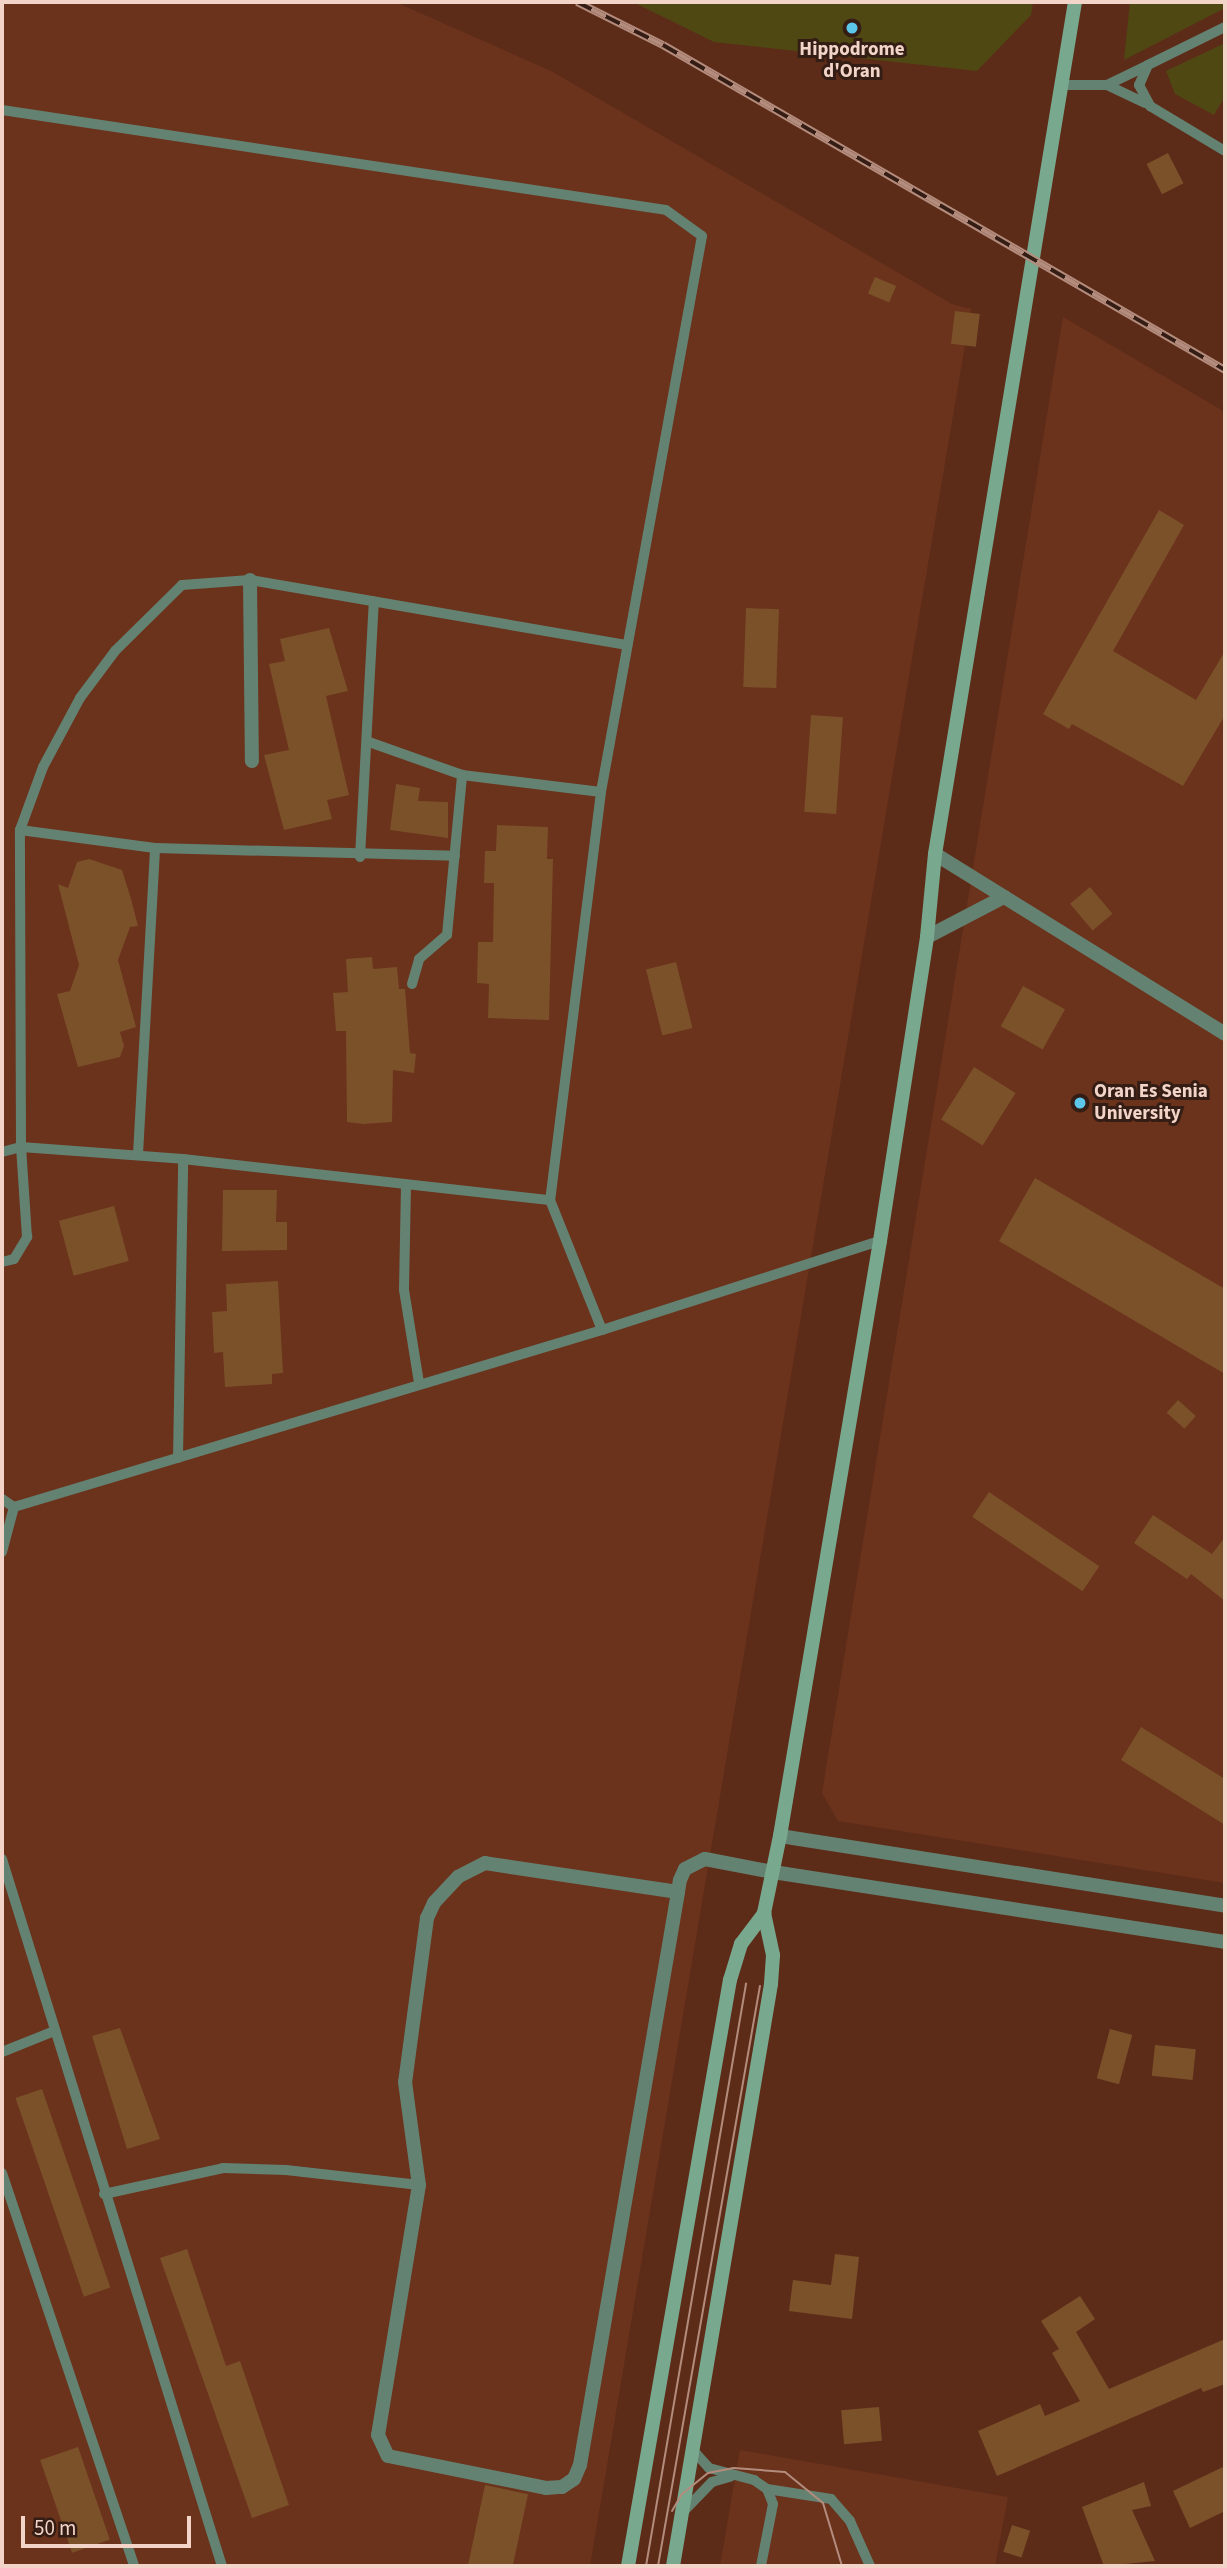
<!DOCTYPE html>
<style>
body{margin:0}
#map{position:relative;width:1227px;height:2568px;overflow:hidden;background:#5d2c19;font-family:"Source Sans 3",sans-serif}
div>[style]{position:absolute}
.built>*{inset:0;background:#6b321c}
.green>*{inset:0;background:#4f4813}
.building>*{inset:0;background:#7b512a;transform-origin:0 0}
.service>*{height:10px;margin:-5px;padding:0 5px;transform-origin:5px;border-radius:5px;background:#648272}
.minor>*{height:14px;margin:-7px;padding:0 7px;transform-origin:7px;border-radius:7px;background:#648272}
.tertiary>*{height:14px;margin:-7px;padding:0 7px;transform-origin:7px;border-radius:7px;background:#648272}
.secondary>*{height:14px;margin:-7px;padding:0 7px;transform-origin:7px;border-radius:7px;background:#78a98f}
.tram>*{height:2px;margin:-1px;padding:0 1px;transform-origin:1px;border-radius:1px;background:#b38c7d}
.rail>*{height:8px;margin-top:-4px;transform-origin:0;background:repeating-linear-gradient(90deg,#331d14 0 16px,#b38c7d 0 32px);box-sizing:border-box;border-block:2px solid #b38c7d}
.dots>*{width:19px;height:19px;translate:-50% -50%;box-sizing:border-box;border:4px solid #331d14;border-radius:50%}
span{translate:-50% -50%;white-space:nowrap;text-align:center;line-height:1.15;-webkit-text-stroke:6px #331d14;paint-order:stroke}
.poi-label{font-size:19px;color:#f3d4c8;font-weight:700}
.left{translate:0 -50%;text-align:left}
.frame{position:absolute;inset:0;border:4px solid #f3d4c8;pointer-events:none}
.scale{position:absolute;left:21px;top:2516px;width:170px;height:32px;box-sizing:border-box;border:4px solid #f3d4c8;border-top:0;padding-left:9px;font-size:21px;line-height:24px;white-space:nowrap;color:#f3d4c8;-webkit-text-stroke:5px #331d14;paint-order:stroke}
</style>
<div id="map">
<div class="built">
<div style="clip-path:polygon(2px 2px,395px 2px,551px 71px,952px 304px,971px 309px,590px 2566px,2px 2566px)"></div>
<div style="clip-path:polygon(1063px 317px,1225px 412px,1225px 1883px,838px 1821px,822px 1793px)"></div>
<div style="clip-path:polygon(740px 2450px,1008px 2497px,995px 2566px,720px 2566px)"></div>
</div>
<div class="green">
<div style="clip-path:polygon(633px 2px,1033px 2px,1031px 15px,977px 71px,714px 42px)"></div>
<div style="clip-path:polygon(1130px 2px,1225px 2px,1225px 8px,1124px 60px)"></div>
<div style="clip-path:polygon(1225px 43px,1225px 96px,1214px 115px,1175px 94px,1166px 71px)"></div>
</div>
<div class="building">
<div style="left:1168px;top:153px;width:34px;height:24px;rotate:63deg"></div>
<div style="left:875px;top:277px;width:23px;height:18px;rotate:23deg"></div>
<div style="left:955px;top:311px;width:25px;height:33px;rotate:7deg"></div>
<div style="clip-path:polygon(1159px 510px,1184px 525px,1113px 651px,1196px 700px,1225px 651px,1225px 715px,1183px 786px,1072px 724px,1069px 729px,1043px 714px)"></div>
<div style="left:746px;top:608px;width:33px;height:79px;rotate:2deg"></div>
<div style="clip-path:polygon(329px 628px,348px 691px,326px 696px,349px 795px,327px 800px,332px 819px,284px 830px,264px 755px,289px 750px,269px 664px,285px 661px,280px 639px)"></div>
<div style="left:811px;top:715px;width:32px;height:97px;rotate:4deg"></div>
<div style="clip-path:polygon(396px 784px,420px 788px,418px 801px,448px 802px,448px 838px,390px 830px)"></div>
<div style="clip-path:polygon(497px 825px,548px 827px,547px 859px,553px 859px,549px 1020px,488px 1018px,489px 984px,477px 983px,478px 942px,493px 942px,494px 883px,484px 883px,485px 851px,496px 851px)"></div>
<div style="clip-path:polygon(89px 859px,122px 870px,131px 899px,138px 926px,130px 927px,118px 960px,136px 1027px,120px 1032px,124px 1046px,120px 1057px,78px 1067px,57px 994px,70px 991px,79px 965px,58px 884px,68px 888px,77px 862px)"></div>
<div style="left:1090px;top:887px;width:35px;height:26px;rotate:50deg"></div>
<div style="clip-path:polygon(372px 957px,373px 969px,397px 967px,399px 989px,405px 989px,410px 1053px,416px 1054px,414px 1073px,393px 1070px,392px 1122px,363px 1124px,347px 1122px,346px 1031px,336px 1031px,333px 993px,348px 992px,346px 959px)"></div>
<div style="left:676px;top:962px;width:68px;height:31px;rotate:76deg"></div>
<div style="left:1023px;top:986px;width:48px;height:46px;rotate:29deg"></div>
<div style="left:974px;top:1067px;width:49px;height:62px;rotate:32deg"></div>
<div style="clip-path:polygon(1035px 1178px,1225px 1289px,1225px 1374px,999px 1241px)"></div>
<div style="clip-path:polygon(223px 1190px,277px 1190px,276px 1222px,287px 1222px,287px 1250px,222px 1251px)"></div>
<div style="left:114px;top:1206px;width:57px;height:57px;rotate:75deg"></div>
<div style="clip-path:polygon(278px 1281px,283px 1373px,272px 1374px,272px 1384px,225px 1387px,223px 1352px,214px 1353px,212px 1312px,227px 1311px,226px 1284px)"></div>
<div style="left:1178px;top:1400px;width:24px;height:17px;rotate:42deg"></div>
<div style="left:989px;top:1492px;width:133px;height:30px;rotate:34deg"></div>
<div style="clip-path:polygon(1153px 1515px,1212px 1554px,1225px 1537px,1225px 1601px,1191px 1574px,1187px 1579px,1134px 1543px)"></div>
<div style="clip-path:polygon(1141px 1727px,1225px 1779px,1225px 1825px,1121px 1760px)"></div>
<div style="clip-path:polygon(120px 2028px,160px 2139px,127px 2149px,92px 2036px)"></div>
<div style="left:1110px;top:2029px;width:23px;height:51px;rotate:15deg"></div>
<div style="left:1155px;top:2045px;width:41px;height:31px;rotate:6deg"></div>
<div style="left:42px;top:2089px;width:210px;height:28px;rotate:71deg"></div>
<div style="clip-path:polygon(187px 2249px,226px 2366px,240px 2361px,289px 2505px,252px 2518px,160px 2258px)"></div>
<div style="clip-path:polygon(835px 2254px,859px 2257px,852px 2319px,789px 2311px,793px 2280px,831px 2285px)"></div>
<div style="clip-path:polygon(1080px 2296px,1095px 2319px,1076px 2332px,1109px 2389px,1225px 2339px,1225px 2384px,1203px 2392px,1201px 2388px,997px 2476px,978px 2431px,1040px 2404px,1045px 2416px,1080px 2401px,1052px 2353px,1059px 2349px,1041px 2321px)"></div>
<div style="left:879px;top:2407px;width:34px;height:38px;rotate:85deg"></div>
<div style="left:78px;top:2447px;width:98px;height:40px;rotate:71deg"></div>
<div style="clip-path:polygon(1225px 2466px,1225px 2511px,1190px 2528px,1173px 2491px)"></div>
<div style="clip-path:polygon(1144px 2482px,1151px 2506px,1132px 2510px,1155px 2561px,1104px 2566px,1082px 2507px)"></div>
<div style="left:485px;top:2485px;width:44px;height:82px;rotate:12deg"></div>
<div style="left:1012px;top:2525px;width:19px;height:28px;rotate:18deg"></div>
</div>
<div class="service">
<div style="left:1225px;top:27px;width:86px;rotate:153.7deg"></div>
<div style="left:1148px;top:65px;width:22px;rotate:114deg"></div>
<div style="left:1139px;top:85px;width:24px;rotate:62deg"></div>
<div style="left:1150px;top:106px;width:87px;rotate:31deg"></div>
<div style="left:1062px;top:85px;width:45px"></div>
<div style="left:1145px;top:103px;width:42px;rotate:-154.7deg"></div>
<div style="left:1107px;top:85px;width:43px;rotate:-26deg"></div>
<div style="left:2px;top:110px;width:671px;rotate:8.56deg"></div>
<div style="left:666px;top:210px;width:44px;rotate:35.8deg"></div>
<div style="left:702px;top:236px;width:565px;rotate:100.3deg"></div>
<div style="left:601px;top:792px;width:411px;rotate:97.1deg"></div>
<div style="left:550px;top:1200px;width:140px;rotate:68.2deg"></div>
<div style="left:369px;top:742px;width:99px;rotate:19.5deg"></div>
<div style="left:462px;top:775px;width:140px;rotate:7deg"></div>
<div style="left:20px;top:830px;width:136px;rotate:7.6deg"></div>
<div style="left:155px;top:848px;width:300px;rotate:1.5deg"></div>
<div style="left:360px;top:857px;width:256px;rotate:-86.9deg"></div>
<div style="left:412px;top:984px;width:26px;rotate:-74deg"></div>
<div style="left:419px;top:959px;width:37px;rotate:-41deg"></div>
<div style="left:447px;top:935px;width:161px;rotate:-84.6deg"></div>
<div style="left:2px;top:1152px;width:20px;rotate:-15deg"></div>
<div style="left:21px;top:1147px;width:317px;rotate:-90.2deg"></div>
<div style="left:20px;top:830px;width:67px;rotate:-69.9deg"></div>
<div style="left:43px;top:767px;width:78px;rotate:-61.8deg"></div>
<div style="left:80px;top:698px;width:59px;rotate:-53.3deg"></div>
<div style="left:115px;top:651px;width:94px;rotate:-44.6deg"></div>
<div style="left:182px;top:585px;width:68px;rotate:-4.2deg"></div>
<div style="left:250px;top:580px;width:383px;rotate:9.8deg"></div>
<div style="left:138px;top:1154px;width:306px;rotate:-86.8deg"></div>
<div style="left:406px;top:1185px;width:105px;rotate:91.1deg"></div>
<div style="left:404px;top:1290px;width:94px;rotate:80.8deg"></div>
<div style="left:2px;top:1262px;width:12px;rotate:-14deg"></div>
<div style="left:14px;top:1259px;width:26px;rotate:-59deg"></div>
<div style="left:27px;top:1237px;width:90px;rotate:-93.8deg"></div>
<div style="left:21px;top:1147px;width:162px;rotate:4.2deg"></div>
<div style="left:183px;top:1159px;width:369px;rotate:6.4deg"></div>
<div style="left:178px;top:1458px;width:299px;rotate:-89deg"></div>
<div style="left:2px;top:1499px;width:14px;rotate:34deg"></div>
<div style="left:2px;top:1552px;width:47px;rotate:-75.1deg"></div>
<div style="left:14px;top:1507px;width:614px;rotate:-16.75deg"></div>
<div style="left:602px;top:1330px;width:292px;rotate:-17.8deg"></div>
<div style="left:2px;top:1859px;width:740px;rotate:72.72deg"></div>
<div style="left:2px;top:2052px;width:54px;rotate:-21.8deg"></div>
<div style="left:2px;top:2173px;width:415px;rotate:71.4deg"></div>
<div style="left:104px;top:2194px;width:122px;rotate:-12.3deg"></div>
<div style="left:223px;top:2168px;width:63px;rotate:1.8deg"></div>
<div style="left:286px;top:2170px;width:134px;rotate:6.4deg"></div>
<div style="left:692px;top:2449px;width:25px;rotate:48deg"></div>
<div style="left:709px;top:2468px;width:47px;rotate:14.9deg"></div>
<div style="left:754px;top:2480px;width:16px;rotate:35deg"></div>
<div style="left:767px;top:2489px;width:16px;rotate:68deg"></div>
<div style="left:773px;top:2504px;width:63px;rotate:101deg"></div>
<div style="left:767px;top:2489px;width:65px;rotate:8.9deg"></div>
<div style="left:831px;top:2499px;width:29px;rotate:49deg"></div>
<div style="left:850px;top:2521px;width:49px;rotate:66deg"></div>
<div style="left:683px;top:2512px;width:42px;rotate:-46deg"></div>
<div style="left:712px;top:2482px;width:19px;rotate:-16deg"></div>
</div>
<div class="minor">
<div style="left:250px;top:580px;width:181px;rotate:89.4deg"></div>
<div style="left:935px;top:854px;width:341px;rotate:31.8deg"></div>
<div style="left:927px;top:937px;width:87px;rotate:-27.5deg"></div>
<div style="left:678px;top:1892px;width:195px;rotate:-171.5deg"></div>
<div style="left:485px;top:1863px;width:30px;rotate:153deg"></div>
<div style="left:458px;top:1877px;width:35px;rotate:133deg"></div>
<div style="left:434px;top:1903px;width:17px;rotate:115deg"></div>
<div style="left:427px;top:1918px;width:165px;rotate:97.6deg"></div>
<div style="left:405px;top:2082px;width:104px;rotate:82.3deg"></div>
<div style="left:419px;top:2185px;width:253px;rotate:99.3deg"></div>
<div style="left:378px;top:2435px;width:23px;rotate:65deg"></div>
<div style="left:388px;top:2456px;width:161px;rotate:11.4deg"></div>
<div style="left:546px;top:2488px;width:16px;rotate:-4deg"></div>
<div style="left:562px;top:2487px;width:14px;rotate:-34deg"></div>
<div style="left:574px;top:2479px;width:15px;rotate:-67deg"></div>
<div style="left:580px;top:2465px;width:581px;rotate:-80.29deg"></div>
<div style="left:678px;top:1892px;width:12px;rotate:-81deg"></div>
<div style="left:680px;top:1880px;width:12px;rotate:-66deg"></div>
<div style="left:685px;top:1869px;width:22px;rotate:-27deg"></div>
<div style="left:705px;top:1859px;width:69px;rotate:10.8deg"></div>
</div>
<div class="tertiary">
<div style="left:780px;top:1836px;width:450px;rotate:8.9deg"></div>
<div style="left:773px;top:1872px;width:457px;rotate:8.8deg"></div>
</div>
<div class="secondary">
<div style="left:628px;top:2566px;width:595px;rotate:-80.13deg"></div>
<div style="left:730px;top:1980px;width:38px;rotate:-73deg"></div>
<div style="left:741px;top:1944px;width:39px;rotate:-53deg"></div>
<div style="left:764px;top:1913px;width:79px;rotate:-78.3deg"></div>
<div style="left:780px;top:1836px;width:603px;rotate:-80.46deg"></div>
<div style="left:880px;top:1241px;width:308px;rotate:-81.2deg"></div>
<div style="left:927px;top:937px;width:83px;rotate:-84.5deg"></div>
<div style="left:935px;top:854px;width:863px;rotate:-80.67deg"></div>
<div style="left:673px;top:2566px;width:590px;rotate:-80.44deg"></div>
<div style="left:771px;top:1984px;width:29px;rotate:-86deg"></div>
<div style="left:773px;top:1955px;width:43px;rotate:-102.1deg"></div>
</div>
<div class="tram">
<div style="left:672px;top:2511px;width:20px;rotate:-60deg"></div>
<div style="left:682px;top:2494px;width:33px;rotate:-39deg"></div>
<div style="left:708px;top:2473px;width:26px;rotate:-11deg"></div>
<div style="left:734px;top:2468px;width:51px;rotate:4.5deg"></div>
<div style="left:785px;top:2472px;width:49px;rotate:39.2deg"></div>
<div style="left:823px;top:2503px;width:66px;rotate:73.2deg"></div>
<div style="left:646px;top:2566px;width:591px;rotate:-80.25deg"></div>
<div style="left:658px;top:2566px;width:589px;rotate:-80.03deg"></div>
</div>
<div class="rail">
<div style="left:577px;top:2px;width:96px;rotate:26.6deg"></div>
<div style="left:663px;top:45px;width:649px;rotate:30.04deg"></div>
</div>
<div class="dots">
<div style="left:852px;top:28px;background:#5cc7e8"></div>
<div style="left:1080px;top:1103px;background:#5cc7e8"></div>
</div>
<div class="poi-label">
<span style="left:852px;top:61px">Hippodrome<br>d'Oran</span>
<span class="left" style="left:1094px;top:1103px">Oran Es Senia<br>University</span>
</div>
<div class="frame"></div>
<div class="scale">50 m</div>
</div>
